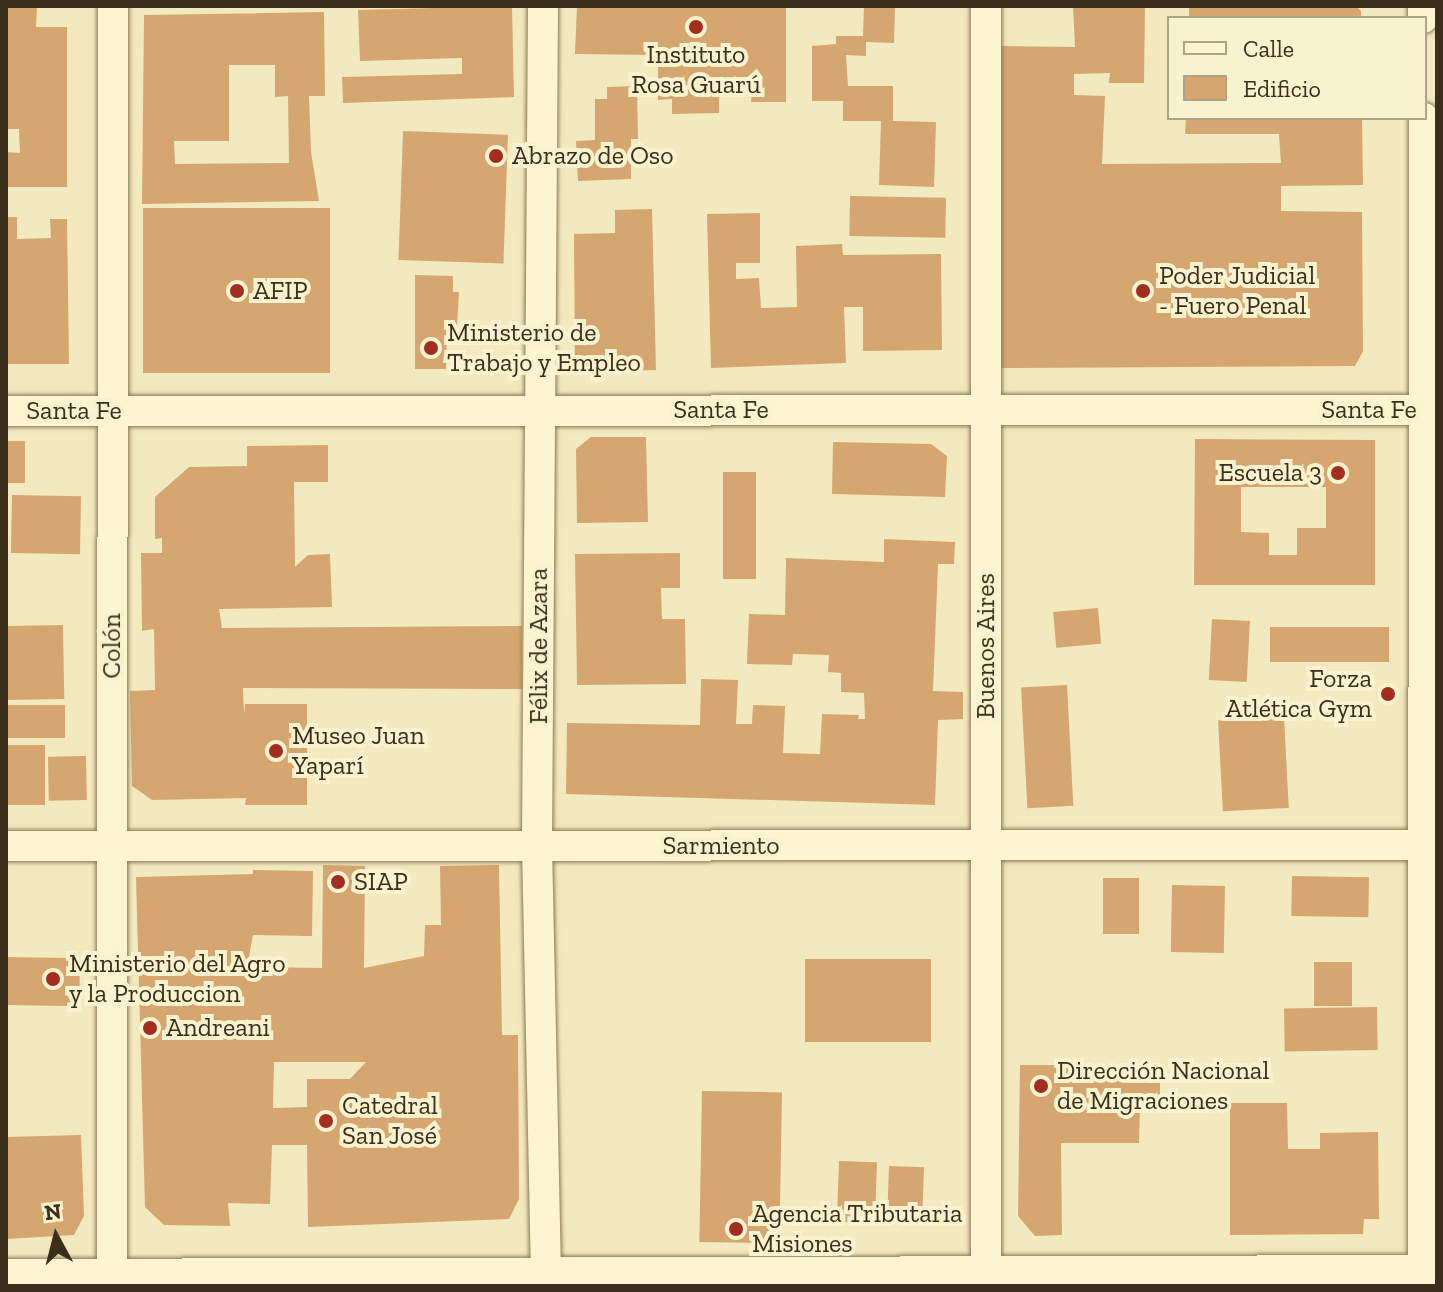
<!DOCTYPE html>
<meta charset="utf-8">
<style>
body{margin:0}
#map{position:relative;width:1443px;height:1292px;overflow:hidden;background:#f3e9be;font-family:"Zilla Slab",serif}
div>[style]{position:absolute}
.building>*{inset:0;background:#d5a670;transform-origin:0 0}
.roads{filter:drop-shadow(0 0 2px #8d7a55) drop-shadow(0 0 2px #8d7a55)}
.street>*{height:30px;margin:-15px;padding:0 15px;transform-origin:15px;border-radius:15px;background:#fdf5d2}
.dots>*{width:22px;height:22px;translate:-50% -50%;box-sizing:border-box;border:4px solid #f9f2cf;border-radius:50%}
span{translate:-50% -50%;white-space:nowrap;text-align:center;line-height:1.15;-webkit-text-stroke:8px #f9f2cf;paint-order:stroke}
.poi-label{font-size:26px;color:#3b2e1b}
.left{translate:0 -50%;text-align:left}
.right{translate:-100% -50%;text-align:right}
.street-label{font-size:26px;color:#3b2e1b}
.frame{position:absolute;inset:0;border:8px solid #3b2e1b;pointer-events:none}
.legend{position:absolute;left:1167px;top:16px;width:260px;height:104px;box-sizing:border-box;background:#f9f2cf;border:2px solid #ada487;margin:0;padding:10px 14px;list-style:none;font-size:24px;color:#3b2e1b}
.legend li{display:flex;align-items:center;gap:16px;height:40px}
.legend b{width:40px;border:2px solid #ada487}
.north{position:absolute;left:16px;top:1196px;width:80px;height:80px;-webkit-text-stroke:6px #f9f2cf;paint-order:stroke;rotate:353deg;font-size:22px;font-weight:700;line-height:32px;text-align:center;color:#3b2e1b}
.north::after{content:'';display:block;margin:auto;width:28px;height:36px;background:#3b2e1b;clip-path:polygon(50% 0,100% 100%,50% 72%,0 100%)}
</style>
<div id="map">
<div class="building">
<div style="clip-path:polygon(6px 6px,37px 6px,36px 27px,67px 27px,67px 187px,6px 187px,6px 152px,20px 153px,19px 129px,6px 129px)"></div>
<div style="clip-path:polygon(512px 6px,514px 97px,343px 103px,342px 77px,462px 74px,462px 58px,360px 61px,358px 10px)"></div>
<div style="clip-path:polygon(577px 6px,786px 6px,786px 102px,751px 102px,752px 90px,719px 91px,719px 113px,672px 114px,672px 99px,658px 100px,658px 55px,575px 54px)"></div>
<div style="clip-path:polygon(864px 6px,895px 6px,894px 43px,866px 42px,866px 56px,846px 55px,848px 86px,893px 86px,893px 121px,936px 122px,934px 187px,879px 185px,881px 121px,843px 121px,843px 101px,812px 101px,812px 46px,836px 44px,836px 36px,863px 36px)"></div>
<div style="clip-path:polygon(1073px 6px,1145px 6px,1144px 83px,1109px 83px,1110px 73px,1074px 74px,1074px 95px,1105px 96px,1102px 164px,1281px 163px,1279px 134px,1185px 134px,1186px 118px,1362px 118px,1363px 185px,1281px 186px,1281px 211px,1362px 212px,1363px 351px,1355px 366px,1001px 368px,1000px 46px,1075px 47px)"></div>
<div style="clip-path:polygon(1189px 6px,1356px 6px,1361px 11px,1361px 18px,1189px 18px)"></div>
<div style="clip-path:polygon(evenodd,324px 12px,325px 96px,309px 96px,311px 152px,319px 201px,142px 204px,144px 15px,324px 12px,229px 65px,275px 65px,275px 97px,288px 96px,289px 163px,175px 164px,174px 141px,229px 141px,229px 65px)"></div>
<div style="clip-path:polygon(637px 86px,638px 139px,631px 139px,631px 179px,578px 181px,576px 141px,595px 140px,595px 99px,607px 99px,607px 87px)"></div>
<div style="left:403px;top:131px;width:105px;height:129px;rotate:2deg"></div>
<div style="left:850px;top:196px;width:96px;height:40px;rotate:1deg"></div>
<div style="left:330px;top:208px;width:165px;height:187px;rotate:90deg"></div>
<div style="clip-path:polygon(652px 209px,656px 370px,575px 372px,574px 234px,615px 233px,615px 210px)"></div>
<div style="clip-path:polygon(760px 213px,760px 263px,736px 263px,736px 279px,759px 278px,761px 308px,797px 307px,796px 246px,842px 244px,843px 255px,941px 254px,942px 350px,863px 351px,863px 307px,844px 307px,846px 363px,711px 368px,707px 214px)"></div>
<div style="clip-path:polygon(6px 217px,17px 217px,17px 239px,51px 238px,50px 219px,67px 219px,69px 364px,6px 364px)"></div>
<div style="clip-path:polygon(415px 275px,453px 276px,453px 292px,459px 292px,457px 327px,447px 326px,446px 369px,415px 369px)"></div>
<div style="clip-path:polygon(591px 437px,646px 437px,648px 522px,577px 523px,576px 449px)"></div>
<div style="clip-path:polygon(evenodd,1195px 439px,1375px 440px,1375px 585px,1194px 585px,1195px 439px,1241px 487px,1326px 487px,1326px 528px,1297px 528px,1297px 555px,1269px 555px,1269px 533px,1241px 532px,1241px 487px)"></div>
<div style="left:6px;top:441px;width:19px;height:42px"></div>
<div style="clip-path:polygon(833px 442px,931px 444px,947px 456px,945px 497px,832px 494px)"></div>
<div style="clip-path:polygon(328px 445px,328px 482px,294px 482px,295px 567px,308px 555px,330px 554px,332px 607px,219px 609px,222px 628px,522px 626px,522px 689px,243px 688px,244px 714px,245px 704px,307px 704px,307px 805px,245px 805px,246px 798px,152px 800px,132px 786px,130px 691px,155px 690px,154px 629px,142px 631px,141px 553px,162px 553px,162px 538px,155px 539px,155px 497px,189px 467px,247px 466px,247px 446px)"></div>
<div style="left:756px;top:472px;width:107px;height:33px;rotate:90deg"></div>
<div style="left:12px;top:495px;width:69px;height:58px;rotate:1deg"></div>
<div style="clip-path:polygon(884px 539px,955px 542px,954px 564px,938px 564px,933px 691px,963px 692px,963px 719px,938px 720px,935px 805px,566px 794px,567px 723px,700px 725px,701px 679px,738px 680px,736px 724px,752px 724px,753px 705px,785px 706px,783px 753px,820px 754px,822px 714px,859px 715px,858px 719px,865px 719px,864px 693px,841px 692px,841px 673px,828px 672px,829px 655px,793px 654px,792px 665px,747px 664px,749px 614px,785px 615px,786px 558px,884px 562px)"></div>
<div style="clip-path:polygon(680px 553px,680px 588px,661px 588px,662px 619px,685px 619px,686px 684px,577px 685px,575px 554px)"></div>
<div style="left:1098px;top:608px;width:36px;height:45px;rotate:85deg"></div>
<div style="left:1212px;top:619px;width:38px;height:61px;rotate:3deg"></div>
<div style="left:63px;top:625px;width:74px;height:57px;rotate:89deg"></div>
<div style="left:1270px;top:627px;width:119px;height:35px"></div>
<div style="left:1067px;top:685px;width:121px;height:46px;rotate:87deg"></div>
<div style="left:6px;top:705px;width:59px;height:33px"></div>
<div style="left:1284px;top:717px;width:91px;height:66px;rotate:87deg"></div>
<div style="left:6px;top:745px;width:39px;height:60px"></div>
<div style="left:86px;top:756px;width:44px;height:38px;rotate:89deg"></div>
<div style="clip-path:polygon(evenodd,323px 865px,365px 866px,364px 968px,424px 956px,425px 925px,441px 925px,440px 866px,499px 865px,502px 1035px,518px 1035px,519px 1199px,509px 1219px,308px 1227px,307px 1145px,272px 1145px,270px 1204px,228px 1203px,230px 1226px,164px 1225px,145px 1207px,136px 877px,253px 874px,253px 870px,313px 871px,312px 936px,253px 935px,247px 967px,322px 968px,323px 865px,274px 1062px,366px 1062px,350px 1079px,307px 1079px,307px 1107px,273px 1108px,274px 1062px)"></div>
<div style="left:1292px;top:876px;width:77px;height:40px;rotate:1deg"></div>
<div style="left:1103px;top:878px;width:36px;height:56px"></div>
<div style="left:1172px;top:885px;width:53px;height:67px;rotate:1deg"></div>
<div style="left:6px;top:957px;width:74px;height:48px;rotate:1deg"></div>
<div style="left:805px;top:959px;width:126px;height:83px"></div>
<div style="left:1314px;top:962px;width:38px;height:44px"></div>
<div style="left:1377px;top:1007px;width:43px;height:93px;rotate:89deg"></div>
<div style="clip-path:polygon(1020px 1065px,1160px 1065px,1160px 1104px,1140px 1104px,1139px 1143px,1061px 1143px,1062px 1235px,1035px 1236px,1018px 1216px)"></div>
<div style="left:702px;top:1091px;width:80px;height:151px;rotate:1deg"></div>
<div style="clip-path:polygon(1230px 1103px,1287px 1103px,1288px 1149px,1320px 1149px,1320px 1133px,1378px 1132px,1379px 1219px,1364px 1219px,1363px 1234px,1230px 1235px)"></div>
<div style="clip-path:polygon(81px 1135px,84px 1216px,74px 1235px,6px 1239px,6px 1137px)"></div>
<div style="left:839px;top:1161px;width:38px;height:61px;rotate:2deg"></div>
<div style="left:889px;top:1166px;width:35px;height:57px;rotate:2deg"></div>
</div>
<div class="roads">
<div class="street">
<div style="left:543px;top:6px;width:839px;rotate:90.41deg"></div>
<div style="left:537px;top:845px;width:441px;rotate:88.8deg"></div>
<div style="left:986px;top:6px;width:1280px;rotate:90deg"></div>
<div style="left:1423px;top:6px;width:12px;rotate:90deg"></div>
<div style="left:6px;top:411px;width:1431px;rotate:-0.04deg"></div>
<div style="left:6px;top:846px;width:1431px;rotate:-0.04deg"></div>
<div style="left:6px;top:1274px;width:1431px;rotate:-0.16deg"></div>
<div style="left:112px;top:1286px;width:1280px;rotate:-89.96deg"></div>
<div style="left:1423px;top:1286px;width:1168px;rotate:-89.95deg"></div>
</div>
</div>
<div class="dots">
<div style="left:696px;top:27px;background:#a32d1e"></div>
<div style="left:496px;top:156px;background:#a32d1e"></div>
<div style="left:237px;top:291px;background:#a32d1e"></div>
<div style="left:1143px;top:291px;background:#a32d1e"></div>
<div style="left:431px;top:348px;background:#a32d1e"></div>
<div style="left:1338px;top:473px;background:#a32d1e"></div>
<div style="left:1388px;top:694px;background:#a32d1e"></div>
<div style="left:276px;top:751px;background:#a32d1e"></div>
<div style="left:338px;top:882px;background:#a32d1e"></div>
<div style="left:53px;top:979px;background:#a32d1e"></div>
<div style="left:150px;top:1028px;background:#a32d1e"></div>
<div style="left:1041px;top:1086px;background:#a32d1e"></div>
<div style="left:326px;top:1121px;background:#a32d1e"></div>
<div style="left:736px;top:1229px;background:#a32d1e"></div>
</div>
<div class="poi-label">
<span style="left:696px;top:70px">Instituto<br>Rosa Guarú</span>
<span class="left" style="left:512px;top:156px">Abrazo de Oso</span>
<span class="left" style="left:1159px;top:291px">Poder Judicial<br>- Fuero Penal</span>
<span class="left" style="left:253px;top:291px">AFIP</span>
<span class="left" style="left:447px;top:348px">Ministerio de<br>Trabajo y Empleo</span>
<span class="right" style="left:1322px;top:473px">Escuela 3</span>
<span class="right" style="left:1372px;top:694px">Forza<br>Atlética Gym</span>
<span class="left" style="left:292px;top:751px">Museo Juan<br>Yaparí</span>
<span class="left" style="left:354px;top:882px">SIAP</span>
<span class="left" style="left:69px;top:979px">Ministerio del Agro<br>y la Produccion</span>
<span class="left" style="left:166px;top:1028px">Andreani</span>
<span class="left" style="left:1057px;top:1086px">Dirección Nacional<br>de Migraciones</span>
<span class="left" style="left:342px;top:1121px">Catedral<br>San José</span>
<span class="left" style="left:752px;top:1229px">Agencia Tributaria<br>Misiones</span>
</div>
<div class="street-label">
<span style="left:721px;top:410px">Santa Fe</span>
<span style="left:1369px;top:410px">Santa Fe</span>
<span style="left:74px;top:411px">Santa Fe</span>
<span style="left:112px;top:646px;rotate:-90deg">Colón</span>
<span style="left:539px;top:646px;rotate:-90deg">Félix de Azara</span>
<span style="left:986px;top:646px;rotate:-90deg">Buenos Aires</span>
<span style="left:721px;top:846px">Sarmiento</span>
</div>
<div class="frame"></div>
<ul class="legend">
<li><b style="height:10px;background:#fdf5d2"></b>Calle</li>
<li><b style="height:22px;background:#d5a670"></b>Edificio</li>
</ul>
<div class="north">N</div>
</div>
